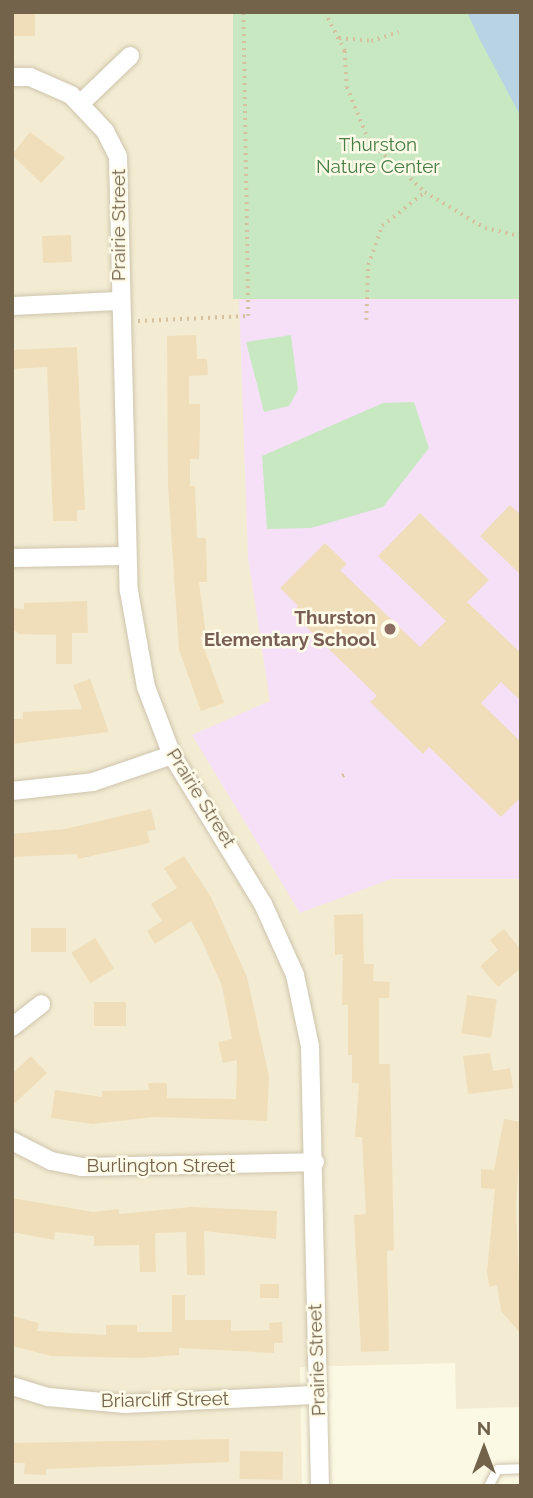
<!DOCTYPE html>
<style>
body{margin:0}
#map{position:relative;width:533px;height:1498px;overflow:hidden;background:#fbf8e3;font-family:Raleway,sans-serif}
div>[style]{position:absolute}
.residential>*{inset:0;background:#f3ecd2}
.education>*{inset:0;background:#f5e0f8}
.green>*{inset:0;background:#c8e8c2;transform-origin:0 0}
.water>*{inset:0;background:#b8d3e4}
.building>*{inset:0;background:#f0debb;transform-origin:0 0}
.path>*{height:3.5px;margin-top:-1.75px;transform-origin:0;background:repeating-linear-gradient(90deg,#d5c19f 0 2px,transparent 0 7px)}
.roads{filter:drop-shadow(0 0 2px #cec4ad) drop-shadow(0 0 2px #cec4ad)}
.service>*{height:9px;margin:-4.5px;padding:0 4.5px;transform-origin:4.5px;border-radius:4.5px;background:#fff}
.minor>*{height:18px;margin:-9px;padding:0 9px;transform-origin:9px;border-radius:9px;background:#fff}
.dots>*{width:19px;height:19px;translate:-50% -50%;box-sizing:border-box;border:4px solid #fffbe9;border-radius:50%}
span{translate:-50% -50%;white-space:nowrap;text-align:center;line-height:1.15;-webkit-text-stroke:5px #fffbe9;paint-order:stroke}
.park-label{font-size:19px;color:#477e45}
.street-label{font-size:19px;color:#73634a}
.education-label{font-size:19px;color:#785e54;font-weight:700}
.right{translate:-100% -50%;text-align:right}
.frame{position:absolute;inset:0;border:14px solid #73634a;pointer-events:none}
.north{position:absolute;left:449px;top:1414px;width:70px;height:70px;-webkit-text-stroke:5px #fffbe9;paint-order:stroke;rotate:0deg;font-size:19px;font-weight:700;line-height:28px;text-align:center;color:#73634a}
.north::after{content:'';display:block;margin:auto;width:24px;height:32px;background:#73634a;clip-path:polygon(50% 0,100% 100%,50% 72%,0 100%)}
</style>
<div id="map">
<div class="residential">
<div style="clip-path:polygon(12px 12px,521px 12px,521px 1407px,456px 1409px,455px 1363px,300px 1367px,302px 1486px,12px 1486px)"></div>
</div>
<div class="education">
<div style="clip-path:polygon(239px 299px,521px 299px,521px 879px,391px 879px,300px 913px,192px 735px,270px 701px,248px 557px)"></div>
</div>
<div class="green">
<div style="left:233px;top:12px;width:288px;height:287px"></div>
<div style="clip-path:polygon(291px 335px,298px 390px,289px 406px,264px 412px,246px 342px)"></div>
<div style="clip-path:polygon(414px 402px,429px 448px,383px 507px,311px 528px,267px 529px,262px 456px,383px 403px)"></div>
</div>
<div class="water">
<div style="clip-path:polygon(467px 12px,521px 12px,521px 117px,480px 40px)"></div>
</div>
<div class="building">
<div style="left:12px;top:12px;width:23px;height:24px"></div>
<div style="clip-path:polygon(30px 132px,65px 158px,41px 183px,12px 155px)"></div>
<div style="left:71px;top:235px;width:27px;height:29px;rotate:88deg"></div>
<div style="clip-path:polygon(196px 335px,197px 359px,207px 359px,208px 375px,189px 376px,189px 404px,200px 404px,200px 429px,199px 459px,190px 459px,190px 486px,195px 486px,197px 538px,206px 538px,207px 582px,199px 582px,206px 636px,200px 637px,224px 703px,201px 711px,179px 650px,168px 486px,167px 336px)"></div>
<div style="clip-path:polygon(77px 347px,85px 510px,77px 510px,77px 521px,53px 521px,47px 367px,12px 369px,12px 350px)"></div>
<div style="clip-path:polygon(510px 505px,521px 515px,521px 575px,480px 536px)"></div>
<div style="clip-path:polygon(420px 513px,489px 580px,467px 602px,521px 653px,521px 701px,501px 682px,481px 703px,521px 742px,521px 797px,501px 817px,429px 747px,423px 754px,370px 702px,377px 696px,292px 613px,298px 606px,280px 588px,325px 543px,347px 564px,340px 570px,420px 647px,446px 621px,378px 556px)"></div>
<div style="clip-path:polygon(87px 601px,88px 633px,72px 633px,72px 664px,56px 664px,56px 635px,19px 634px,12px 629px,12px 608px,24px 609px,24px 603px)"></div>
<div style="clip-path:polygon(90px 679px,109px 732px,12px 744px,12px 719px,23px 719px,23px 712px,82px 709px,73px 685px)"></div>
<div style="clip-path:polygon(151px 809px,156px 830px,147px 831px,150px 843px,78px 859px,77px 854px,12px 857px,12px 834px,65px 829px)"></div>
<div style="clip-path:polygon(184px 856px,211px 897px,247px 977px,269px 1076px,267px 1121px,154px 1117px,93px 1124px,51px 1118px,55px 1090px,102px 1097px,102px 1091px,149px 1090px,148px 1083px,167px 1083px,167px 1098px,236px 1099px,237px 1060px,223px 1063px,218px 1042px,232px 1039px,222px 986px,202px 941px,191px 921px,155px 944px,147px 931px,162px 921px,151px 904px,177px 888px,164px 868px)"></div>
<div style="clip-path:polygon(363px 914px,364px 964px,374px 964px,373px 981px,390px 982px,389px 998px,379px 998px,379px 1064px,390px 1064px,394px 1250px,387px 1251px,389px 1351px,361px 1352px,354px 1215px,366px 1214px,363px 1155px,362px 1137px,355px 1137px,359px 1083px,352px 1083px,352px 1055px,348px 1055px,348px 1005px,342px 1005px,343px 954px,335px 955px,334px 915px)"></div>
<div style="left:31px;top:928px;width:35px;height:24px"></div>
<div style="clip-path:polygon(504px 929px,521px 950px,521px 968px,498px 987px,480px 966px,498px 950px,490px 940px)"></div>
<div style="left:95px;top:938px;width:36px;height:28px;rotate:58deg"></div>
<div style="left:467px;top:995px;width:30px;height:39px;rotate:8deg"></div>
<div style="left:126px;top:1002px;width:24px;height:32px;rotate:90deg"></div>
<div style="clip-path:polygon(490px 1053px,493px 1071px,510px 1068px,513px 1088px,468px 1094px,463px 1056px)"></div>
<div style="clip-path:polygon(31px 1056px,47px 1073px,12px 1106px,12px 1074px)"></div>
<div style="clip-path:polygon(504px 1119px,521px 1122px,516px 1207px,521px 1334px,501px 1311px,497px 1285px,489px 1287px,487px 1271px,495px 1189px,481px 1188px,481px 1169px,494px 1170px)"></div>
<div style="clip-path:polygon(12px 1198px,93px 1212px,119px 1209px,119px 1214px,191px 1207px,277px 1211px,276px 1239px,204px 1231px,205px 1275px,187px 1275px,186px 1232px,155px 1233px,156px 1272px,140px 1272px,139px 1245px,94px 1246px,94px 1236px,55px 1232px,54px 1240px,12px 1232px)"></div>
<div style="left:260px;top:1284px;width:19px;height:14px"></div>
<div style="clip-path:polygon(172px 1295px,185px 1295px,185px 1320px,231px 1320px,231px 1331px,270px 1330px,269px 1323px,282px 1322px,283px 1343px,274px 1343px,274px 1353px,179px 1348px,179px 1355px,138px 1358px,51px 1356px,12px 1346px,12px 1316px,39px 1323px,37px 1331px,106px 1335px,106px 1325px,137px 1325px,137px 1332px,172px 1332px)"></div>
<div style="clip-path:polygon(229px 1439px,229px 1462px,46px 1469px,46px 1475px,24px 1474px,25px 1463px,12px 1463px,12px 1443px)"></div>
<div style="left:240px;top:1451px;width:43px;height:28px;rotate:1deg"></div>
</div>
<div class="path">
<div style="left:325px;top:12px;width:44px;rotate:62.9deg"></div>
<div style="left:345px;top:51px;width:36px;rotate:87deg"></div>
<div style="left:347px;top:87px;width:58px;rotate:67.8deg"></div>
<div style="left:369px;top:141px;width:76px;rotate:42.3deg"></div>
<div style="left:425px;top:192px;width:70px;rotate:31deg"></div>
<div style="left:485px;top:228px;width:37px;rotate:13deg"></div>
<div style="left:339px;top:38px;width:32px;rotate:5deg"></div>
<div style="left:371px;top:41px;width:29px;rotate:-18deg"></div>
<div style="left:366px;top:320px;width:55px;rotate:-87.9deg"></div>
<div style="left:368px;top:265px;width:41px;rotate:-70.3deg"></div>
<div style="left:382px;top:226px;width:55px;rotate:-38.3deg"></div>
<div style="left:138px;top:321px;width:110px;rotate:-2.6deg"></div>
<div style="left:248px;top:316px;width:304px;rotate:-90.9deg"></div>
<div style="left:342px;top:776px;width:4px;rotate:-27deg"></div>
</div>
<div class="roads">
<div class="service">
<div style="left:488px;top:1486px;width:19px;rotate:-62deg"></div>
<div style="left:497px;top:1469px;width:24px;rotate:-2deg"></div>
</div>
<div class="minor">
<div style="left:12px;top:77px;width:18px"></div>
<div style="left:30px;top:77px;width:45px;rotate:23.7deg"></div>
<div style="left:71px;top:95px;width:50px;rotate:46.6deg"></div>
<div style="left:105px;top:131px;width:28px;rotate:63deg"></div>
<div style="left:118px;top:156px;width:435px;rotate:88.6deg"></div>
<div style="left:129px;top:591px;width:97px;rotate:80deg"></div>
<div style="left:146px;top:687px;width:73px;rotate:69.1deg"></div>
<div style="left:172px;top:755px;width:175px;rotate:58.6deg"></div>
<div style="left:263px;top:904px;width:78px;rotate:65.7deg"></div>
<div style="left:295px;top:975px;width:73px;rotate:78.1deg"></div>
<div style="left:310px;top:1046px;width:440px;rotate:88.7deg"></div>
<div style="left:81px;top:103px;width:68px;rotate:-43.8deg"></div>
<div style="left:12px;top:306px;width:107px;rotate:-2.7deg"></div>
<div style="left:12px;top:558px;width:115px;rotate:-1deg"></div>
<div style="left:12px;top:791px;width:81px;rotate:-6.3deg"></div>
<div style="left:93px;top:782px;width:83px;rotate:-18.9deg"></div>
<div style="left:12px;top:1027px;width:37px;rotate:-38deg"></div>
<div style="left:12px;top:1141px;width:44px;rotate:27.1deg"></div>
<div style="left:51px;top:1161px;width:31px;rotate:11deg"></div>
<div style="left:81px;top:1167px;width:234px;rotate:-1.2deg"></div>
<div style="left:12px;top:1386px;width:38px;rotate:17deg"></div>
<div style="left:48px;top:1397px;width:77px;rotate:5.2deg"></div>
<div style="left:125px;top:1404px;width:194px;rotate:-2.7deg"></div>
</div>
</div>
<div class="dots">
<div style="left:390px;top:629px;background:#8d6e63"></div>
</div>
<div class="park-label">
<span style="left:378px;top:156px">Thurston<br>Nature Center</span>
</div>
<div class="street-label">
<span style="left:119px;top:225px;rotate:-90deg">Prairie Street</span>
<span style="left:201px;top:798px;rotate:58deg">Prairie Street</span>
<span style="left:161px;top:1166px">Burlington Street</span>
<span style="left:317px;top:1360px;rotate:-92deg">Prairie Street</span>
<span style="left:165px;top:1400px;rotate:-1deg">Briarcliff Street</span>
</div>
<div class="education-label">
<span class="right" style="left:376px;top:629px">Thurston<br>Elementary School</span>
</div>
<div class="frame"></div>
<div class="north">N</div>
</div>
